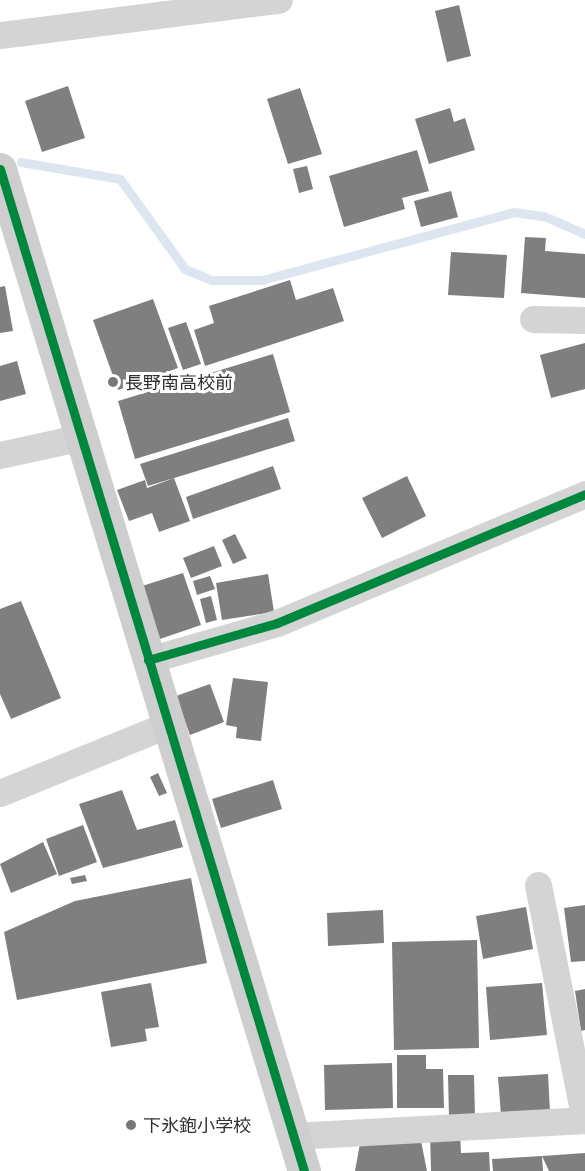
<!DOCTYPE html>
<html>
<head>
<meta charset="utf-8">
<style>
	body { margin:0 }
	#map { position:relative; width:585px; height:1171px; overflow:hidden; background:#fff; font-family:Barlow,"Noto Sans JP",sans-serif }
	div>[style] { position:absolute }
	.stream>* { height:9px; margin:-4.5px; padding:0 4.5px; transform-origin:4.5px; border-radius:4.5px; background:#dde6f0 }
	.building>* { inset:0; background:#7f7f7f }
	.street>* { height:27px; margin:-13.5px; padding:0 13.5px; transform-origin:13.5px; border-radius:13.5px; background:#d4d4d4 }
	.secondary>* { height:33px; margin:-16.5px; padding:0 16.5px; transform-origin:16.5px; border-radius:16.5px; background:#cecece }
	.cycleway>* { height:9px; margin:-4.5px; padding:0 4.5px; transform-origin:4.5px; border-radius:4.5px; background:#00873e }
	.dots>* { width:16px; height:16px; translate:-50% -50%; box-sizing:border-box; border:3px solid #fff; border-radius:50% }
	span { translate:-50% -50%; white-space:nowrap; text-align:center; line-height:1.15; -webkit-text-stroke:6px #fff; paint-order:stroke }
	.poi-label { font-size:18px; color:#303030 }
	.left { translate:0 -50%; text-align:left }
</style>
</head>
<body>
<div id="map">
	<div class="stream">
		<i style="left:21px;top:162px;width:100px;rotate:9.7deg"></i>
		<i style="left:120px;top:179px;width:111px;rotate:54.2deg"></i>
		<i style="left:185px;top:269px;width:28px;rotate:23deg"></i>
		<i style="left:211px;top:280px;width:51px"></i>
		<i style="left:262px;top:280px;width:261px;rotate:-15.1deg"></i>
		<i style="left:514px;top:212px;width:30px;rotate:8deg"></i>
		<i style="left:544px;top:216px;width:45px;rotate:23.7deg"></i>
	</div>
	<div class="building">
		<i style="clip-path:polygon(459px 5px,471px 56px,447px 62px,435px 11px)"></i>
		<i style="clip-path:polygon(68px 86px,85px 138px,42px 152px,25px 101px)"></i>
		<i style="clip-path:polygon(300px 88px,322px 154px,288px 164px,267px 99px)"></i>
		<i style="clip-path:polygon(450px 108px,454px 122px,465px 118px,475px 150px,429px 164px,415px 119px)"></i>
		<i style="clip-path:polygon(417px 150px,429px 191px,402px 198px,405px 209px,344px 227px,329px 176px)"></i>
		<i style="clip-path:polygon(307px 166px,313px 189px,299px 193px,293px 169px)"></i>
		<i style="clip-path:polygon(451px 191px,458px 217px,421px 227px,414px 201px)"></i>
		<i style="clip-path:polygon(525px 237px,546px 238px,545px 251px,585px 254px,585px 298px,521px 293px)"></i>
		<i style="clip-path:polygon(451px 252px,507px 255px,504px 298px,448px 295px)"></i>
		<i style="clip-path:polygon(290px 280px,296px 300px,333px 288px,344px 321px,205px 366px,194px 330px,214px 323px,209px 306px)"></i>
		<i style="clip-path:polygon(5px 286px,13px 331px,0 333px,0 287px)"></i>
		<i style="clip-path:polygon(153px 299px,178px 368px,118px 390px,93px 320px)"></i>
		<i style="clip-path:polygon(186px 322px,201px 364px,183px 370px,168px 328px)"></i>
		<i style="clip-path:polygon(585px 343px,585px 389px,551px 398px,540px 355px)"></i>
		<i style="clip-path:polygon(273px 354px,290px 412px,135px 459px,118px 401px)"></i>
		<i style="clip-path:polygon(17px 361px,26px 394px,0 401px,0 366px)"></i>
		<i style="clip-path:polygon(288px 418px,295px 441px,148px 486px,140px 464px)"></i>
		<i style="clip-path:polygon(273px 466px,281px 489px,193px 519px,186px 497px)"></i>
		<i style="clip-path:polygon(407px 476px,426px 516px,382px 538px,362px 498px)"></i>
		<i style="clip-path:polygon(174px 478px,190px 521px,159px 532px,152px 513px,129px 521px,117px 490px,145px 480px,147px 488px)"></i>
		<i style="clip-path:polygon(235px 534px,247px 558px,233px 564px,222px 540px)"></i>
		<i style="clip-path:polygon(214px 546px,222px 566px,191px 578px,183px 558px)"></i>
		<i style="clip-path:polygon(183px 573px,201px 625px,160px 639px,142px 586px)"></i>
		<i style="clip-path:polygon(268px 574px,274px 612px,222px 620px,216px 583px)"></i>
		<i style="clip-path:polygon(210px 576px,215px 589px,197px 595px,193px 581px)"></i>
		<i style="clip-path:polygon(211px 596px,217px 620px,206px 623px,200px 599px)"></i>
		<i style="clip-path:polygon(21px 601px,61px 698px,11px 719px,0 694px,0 609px)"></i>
		<i style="clip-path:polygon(233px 678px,268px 682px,261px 741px,236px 738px,237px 727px,226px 725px)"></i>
		<i style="clip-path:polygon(210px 684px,224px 722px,190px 735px,176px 696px)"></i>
		<i style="clip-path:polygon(158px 773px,167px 793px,159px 796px,150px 777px)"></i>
		<i style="clip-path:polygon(273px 780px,282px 809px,221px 828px,212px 799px)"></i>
		<i style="clip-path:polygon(122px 790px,137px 830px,175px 820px,183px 847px,103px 868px,79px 804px)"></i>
		<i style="clip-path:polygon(83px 825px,97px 862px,59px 876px,46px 839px)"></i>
		<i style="clip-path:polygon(43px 842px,57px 874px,11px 893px,0 864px)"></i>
		<i style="clip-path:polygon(85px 875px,87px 881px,72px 884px,70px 878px)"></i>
		<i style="clip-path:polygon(191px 878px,207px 963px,17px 1000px,4px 932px,75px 901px)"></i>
		<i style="clip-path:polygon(585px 905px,585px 961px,571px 962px,564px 908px)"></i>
		<i style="clip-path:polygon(526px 907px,533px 949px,483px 959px,476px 916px)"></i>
		<i style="clip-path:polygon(383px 910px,384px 943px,328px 946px,327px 913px)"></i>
		<i style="clip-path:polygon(477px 940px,479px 1048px,394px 1050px,392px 942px)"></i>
		<i style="clip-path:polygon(151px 983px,159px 1027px,145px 1029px,147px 1041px,111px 1047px,101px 992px)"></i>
		<i style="clip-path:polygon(542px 983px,547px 1035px,490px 1040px,486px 987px)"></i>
		<i style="clip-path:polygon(585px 989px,585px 1030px,581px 1031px,575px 991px)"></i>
		<i style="clip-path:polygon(397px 1055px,426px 1055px,426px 1069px,443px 1069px,444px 1108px,397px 1108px)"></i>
		<i style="clip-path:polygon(392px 1063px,393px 1108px,325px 1110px,324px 1065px)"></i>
		<i style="clip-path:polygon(548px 1074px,550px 1112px,501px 1115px,498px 1077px)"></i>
		<i style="clip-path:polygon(448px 1075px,474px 1075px,475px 1117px,449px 1118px)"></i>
		<i style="clip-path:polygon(460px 1131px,461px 1153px,489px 1152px,490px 1171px,431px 1171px,430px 1132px)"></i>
		<i style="clip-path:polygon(420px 1136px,427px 1171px,355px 1171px,361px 1138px)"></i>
		<i style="clip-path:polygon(585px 1153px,585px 1171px,549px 1171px,542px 1156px)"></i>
		<i style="clip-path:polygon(542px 1156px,543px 1171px,493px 1171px,492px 1159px)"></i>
	</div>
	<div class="street">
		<i style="left:0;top:35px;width:281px;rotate:-7.2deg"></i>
		<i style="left:533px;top:319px;width:52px;rotate:1.1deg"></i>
		<i style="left:0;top:455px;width:84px;rotate:-12.4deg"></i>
		<i style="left:148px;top:660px;width:134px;rotate:-16deg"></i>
		<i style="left:277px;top:623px;width:334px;rotate:-22.7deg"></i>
		<i style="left:0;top:793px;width:180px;rotate:-22.2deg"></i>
		<i style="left:538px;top:885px;width:240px;rotate:78.7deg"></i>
		<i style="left:292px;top:1136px;width:291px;rotate:-3.1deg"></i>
	</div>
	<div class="secondary">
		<i style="left:0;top:169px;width:1047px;rotate:73.12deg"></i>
	</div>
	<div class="cycleway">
		<i style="left:0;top:169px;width:1047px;rotate:73.12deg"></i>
		<i style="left:148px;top:660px;width:134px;rotate:-16deg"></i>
		<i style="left:277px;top:623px;width:334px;rotate:-22.7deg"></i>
	</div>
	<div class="dots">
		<i style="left:113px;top:382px;background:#787878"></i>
		<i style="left:131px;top:1125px;background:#787878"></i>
	</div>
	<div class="poi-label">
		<span class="left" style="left:125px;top:382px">長野南高校前</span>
		<span class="left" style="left:143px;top:1125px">下氷鉋小学校</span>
	</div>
</div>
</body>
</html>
